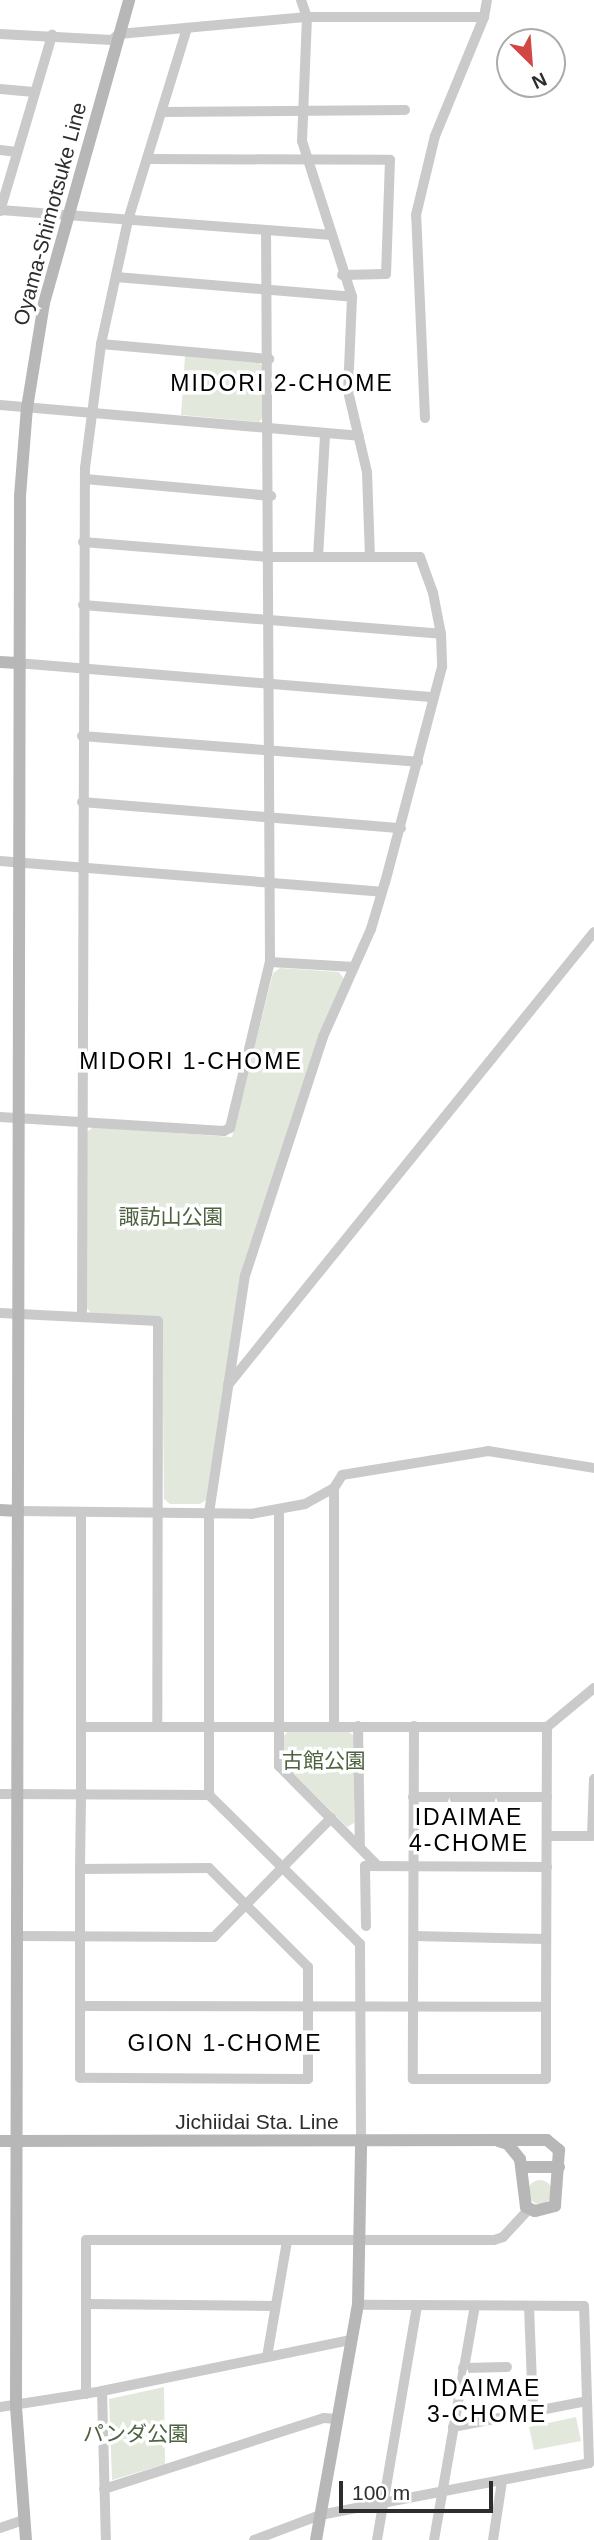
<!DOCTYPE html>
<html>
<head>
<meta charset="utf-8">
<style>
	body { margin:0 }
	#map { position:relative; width:594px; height:2540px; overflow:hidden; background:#fff; font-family:Helvetica,"Noto Sans JP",sans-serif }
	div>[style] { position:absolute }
	.green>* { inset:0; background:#e2e9dc }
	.round { border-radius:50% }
	.street>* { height:10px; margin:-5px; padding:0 5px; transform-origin:5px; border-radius:5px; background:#cacaca }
	.secondary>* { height:12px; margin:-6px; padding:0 6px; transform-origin:6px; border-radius:6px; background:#b7b7b7 }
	span { translate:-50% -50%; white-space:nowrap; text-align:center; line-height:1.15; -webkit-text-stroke:7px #fff; paint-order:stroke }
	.street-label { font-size:21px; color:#2d2d2d }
	.park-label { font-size:21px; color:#4d6340 }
	.neighbourhood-label { font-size:23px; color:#000; letter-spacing:2px }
	.north { position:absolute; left:496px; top:28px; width:70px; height:70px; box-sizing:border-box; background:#fff; border:2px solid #ababab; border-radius:50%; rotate:155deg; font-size:19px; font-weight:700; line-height:28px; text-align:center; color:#2d2d2d }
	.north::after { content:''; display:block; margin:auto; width:24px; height:32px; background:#d04744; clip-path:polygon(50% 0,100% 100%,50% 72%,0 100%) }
	.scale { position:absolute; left:339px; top:2481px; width:154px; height:32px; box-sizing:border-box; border:4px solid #2d2d2d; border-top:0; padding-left:9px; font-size:21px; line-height:24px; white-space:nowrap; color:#2d2d2d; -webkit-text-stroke:5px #fff; paint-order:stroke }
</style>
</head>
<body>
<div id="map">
	<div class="green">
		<i style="clip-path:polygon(185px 356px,259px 363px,264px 367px,264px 416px,259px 422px,181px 415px)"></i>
		<i style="clip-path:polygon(280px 968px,339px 972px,344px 979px,319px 1036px,241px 1274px,206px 1500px,200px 1504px,170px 1504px,164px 1499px,162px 1317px,91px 1313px,86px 1307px,87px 1132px,93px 1127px,232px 1137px,273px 973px)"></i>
		<i style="clip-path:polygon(289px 1730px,348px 1731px,354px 1736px,354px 1823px,347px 1827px,284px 1764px,284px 1736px)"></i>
		<i class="round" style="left:528px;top:2180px;width:24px;height:24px"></i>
		<i style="clip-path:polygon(164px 2387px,165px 2464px,112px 2480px,109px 2399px)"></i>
		<i style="clip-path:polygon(576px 2417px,581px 2441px,534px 2450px,529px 2427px)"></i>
	</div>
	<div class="street">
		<i style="left:301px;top:0;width:18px;rotate:71deg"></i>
		<i style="left:307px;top:17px;width:124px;rotate:92.3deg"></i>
		<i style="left:302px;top:141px;width:164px;rotate:72.2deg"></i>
		<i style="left:352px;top:297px;width:94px;rotate:92.4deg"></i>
		<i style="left:348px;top:391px;width:83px;rotate:76.8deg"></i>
		<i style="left:367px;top:472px;width:85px;rotate:88deg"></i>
		<i style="left:0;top:34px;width:112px;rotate:3.1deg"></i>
		<i style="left:112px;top:40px;width:9px;rotate:-41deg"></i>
		<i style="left:119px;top:34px;width:189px;rotate:-5.2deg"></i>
		<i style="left:307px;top:17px;width:177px"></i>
		<i style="left:0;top:89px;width:34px;rotate:5deg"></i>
		<i style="left:162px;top:112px;width:243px;rotate:-0.5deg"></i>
		<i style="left:0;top:150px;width:17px;rotate:7deg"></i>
		<i style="left:147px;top:159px;width:243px;rotate:0.2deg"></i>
		<i style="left:390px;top:160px;width:114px;rotate:92deg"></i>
		<i style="left:386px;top:274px;width:44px;rotate:178.7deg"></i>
		<i style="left:0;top:210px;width:330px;rotate:4.3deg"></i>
		<i style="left:0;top:211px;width:184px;rotate:-73.5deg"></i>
		<i style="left:116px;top:277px;width:237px;rotate:4.8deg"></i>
		<i style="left:101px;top:344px;width:169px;rotate:5.1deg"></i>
		<i style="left:0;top:405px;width:360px;rotate:4.9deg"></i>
		<i style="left:425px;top:418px;width:203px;rotate:-92.5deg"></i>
		<i style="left:416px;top:215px;width:81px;rotate:-76.5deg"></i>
		<i style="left:435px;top:136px;width:129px;rotate:-67.6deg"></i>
		<i style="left:484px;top:17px;width:17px;rotate:-80deg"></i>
		<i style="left:85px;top:479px;width:187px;rotate:5.2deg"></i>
		<i style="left:83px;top:542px;width:189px;rotate:4.6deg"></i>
		<i style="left:271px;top:557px;width:149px"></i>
		<i style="left:420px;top:557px;width:38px;rotate:70deg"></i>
		<i style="left:433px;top:593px;width:42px;rotate:79deg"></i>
		<i style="left:441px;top:634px;width:33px;rotate:88deg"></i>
		<i style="left:442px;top:667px;width:222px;rotate:104.8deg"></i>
		<i style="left:385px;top:882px;width:49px;rotate:106.6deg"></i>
		<i style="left:371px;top:929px;width:118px;rotate:114deg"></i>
		<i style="left:323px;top:1037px;width:250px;rotate:108.1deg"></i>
		<i style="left:245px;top:1275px;width:242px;rotate:98.6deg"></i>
		<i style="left:209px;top:1514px;width:281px;rotate:90deg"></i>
		<i style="left:318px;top:557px;width:123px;rotate:-86.7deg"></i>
		<i style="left:83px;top:605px;width:359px;rotate:4.6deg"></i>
		<i style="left:17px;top:663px;width:418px;rotate:4.7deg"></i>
		<i style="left:82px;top:736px;width:337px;rotate:4.4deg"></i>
		<i style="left:82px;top:802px;width:320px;rotate:4.7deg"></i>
		<i style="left:0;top:861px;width:383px;rotate:4.6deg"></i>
		<i style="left:270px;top:962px;width:84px;rotate:3.4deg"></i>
		<i style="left:0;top:1117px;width:224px;rotate:3.6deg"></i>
		<i style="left:224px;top:1131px;width:7px;rotate:-27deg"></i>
		<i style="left:230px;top:1128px;width:171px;rotate:-76.5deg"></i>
		<i style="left:270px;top:962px;width:730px;rotate:-90.31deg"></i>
		<i style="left:0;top:1313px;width:158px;rotate:2.9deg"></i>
		<i style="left:158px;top:1321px;width:405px;rotate:90.1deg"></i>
		<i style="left:82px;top:1317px;width:849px;rotate:-89.8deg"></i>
		<i style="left:85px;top:468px;width:125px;rotate:-82.6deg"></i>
		<i style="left:101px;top:344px;width:127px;rotate:-77.7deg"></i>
		<i style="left:128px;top:220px;width:201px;rotate:-72.9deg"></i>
		<i style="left:228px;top:1385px;width:582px;rotate:-51.06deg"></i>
		<i style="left:334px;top:1488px;width:238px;rotate:90deg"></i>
		<i style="left:279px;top:1510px;width:256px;rotate:90deg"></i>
		<i style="left:279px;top:1766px;width:141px;rotate:45.3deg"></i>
		<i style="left:18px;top:1511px;width:233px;rotate:0.7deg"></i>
		<i style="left:251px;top:1514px;width:55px;rotate:-10.5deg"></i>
		<i style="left:305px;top:1504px;width:33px;rotate:-29deg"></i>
		<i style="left:334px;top:1488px;width:15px;rotate:-58deg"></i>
		<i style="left:342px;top:1475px;width:148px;rotate:-9.3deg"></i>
		<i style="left:488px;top:1451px;width:107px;rotate:9.1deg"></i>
		<i style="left:358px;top:1726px;width:121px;rotate:89.1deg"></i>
		<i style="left:414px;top:1726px;width:353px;rotate:90.2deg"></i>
		<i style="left:413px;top:2079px;width:133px"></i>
		<i style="left:546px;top:2079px;width:72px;rotate:-90deg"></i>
		<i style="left:81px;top:1727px;width:466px"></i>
		<i style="left:547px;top:1727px;width:61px;rotate:-39.7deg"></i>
		<i style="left:0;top:1794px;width:209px;rotate:0.3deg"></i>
		<i style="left:209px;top:1795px;width:212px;rotate:44.6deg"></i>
		<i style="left:360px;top:1944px;width:198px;rotate:89.7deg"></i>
		<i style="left:413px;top:1797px;width:134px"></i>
		<i style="left:547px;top:1836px;width:45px"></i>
		<i style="left:592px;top:1836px;width:57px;rotate:-88deg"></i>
		<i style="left:80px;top:1869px;width:129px;rotate:-0.4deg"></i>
		<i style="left:209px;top:1868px;width:140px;rotate:45deg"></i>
		<i style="left:308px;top:1967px;width:112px;rotate:90deg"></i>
		<i style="left:308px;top:2079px;width:228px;rotate:-179.7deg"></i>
		<i style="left:80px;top:2078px;width:209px;rotate:-90deg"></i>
		<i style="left:80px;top:1869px;width:73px;rotate:-89.2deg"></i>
		<i style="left:81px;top:1796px;width:282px;rotate:-90deg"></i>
		<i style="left:366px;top:1926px;width:60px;rotate:-91deg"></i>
		<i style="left:365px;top:1866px;width:182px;rotate:0.3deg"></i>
		<i style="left:18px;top:1936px;width:196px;rotate:0.3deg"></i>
		<i style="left:214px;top:1937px;width:167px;rotate:-45.5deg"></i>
		<i style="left:414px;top:1936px;width:132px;rotate:1.3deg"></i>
		<i style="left:80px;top:2006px;width:466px;rotate:0.1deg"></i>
		<i style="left:546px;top:2007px;width:280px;rotate:-89.8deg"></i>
		<i style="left:86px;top:2304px;width:189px;rotate:0.6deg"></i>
		<i style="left:529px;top:2306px;width:106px;rotate:87.8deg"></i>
		<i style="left:267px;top:2357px;width:118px;rotate:-80.2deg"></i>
		<i style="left:463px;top:2368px;width:44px;rotate:-1.3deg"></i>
		<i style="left:102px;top:2391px;width:149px;rotate:88.5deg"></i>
		<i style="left:86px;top:2394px;width:154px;rotate:-90deg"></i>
		<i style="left:86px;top:2240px;width:408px"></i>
		<i style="left:494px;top:2240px;width:9px;rotate:-18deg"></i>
		<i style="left:503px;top:2237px;width:38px;rotate:-47deg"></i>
		<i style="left:0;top:2407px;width:103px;rotate:-8.9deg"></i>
		<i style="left:102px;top:2391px;width:254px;rotate:-11.6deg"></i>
		<i style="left:453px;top:2427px;width:136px;rotate:-11deg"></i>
		<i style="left:104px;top:2489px;width:231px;rotate:-17.9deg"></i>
		<i style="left:324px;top:2418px;width:13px;rotate:4deg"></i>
		<i style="left:0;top:2528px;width:24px;rotate:-19deg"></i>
		<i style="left:254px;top:2540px;width:71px;rotate:-20.7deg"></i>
		<i style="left:320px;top:2515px;width:274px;rotate:-10.9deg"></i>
		<i style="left:589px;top:2463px;width:157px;rotate:-91.8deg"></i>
		<i style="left:584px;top:2306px;width:226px;rotate:-179.7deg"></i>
		<i style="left:377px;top:2540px;width:237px;rotate:-80.3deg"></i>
		<i style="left:434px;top:2540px;width:238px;rotate:-80.1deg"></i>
		<i style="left:493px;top:2540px;width:60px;rotate:-81.3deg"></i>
	</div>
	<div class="secondary">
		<i style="left:0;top:662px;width:17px;rotate:3deg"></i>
		<i style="left:0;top:1510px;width:18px;rotate:3deg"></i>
		<i style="left:0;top:2141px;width:547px;rotate:-0.1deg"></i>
		<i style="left:547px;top:2140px;width:16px;rotate:40deg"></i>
		<i style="left:559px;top:2150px;width:56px;rotate:94.1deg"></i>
		<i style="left:555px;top:2206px;width:21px;rotate:166deg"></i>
		<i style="left:535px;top:2211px;width:10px;rotate:-156deg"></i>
		<i style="left:526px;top:2207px;width:48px;rotate:-97.1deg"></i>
		<i style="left:520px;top:2159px;width:19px;rotate:-129deg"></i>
		<i style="left:508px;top:2144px;width:10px;rotate:-163deg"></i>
		<i style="left:523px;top:2167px;width:36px"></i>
		<i style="left:26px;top:2540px;width:133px;rotate:-94.3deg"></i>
		<i style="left:16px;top:2407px;width:1911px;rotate:-89.88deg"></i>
		<i style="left:20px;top:496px;width:88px;rotate:-85.5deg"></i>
		<i style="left:27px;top:408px;width:106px;rotate:-80.8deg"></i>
		<i style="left:44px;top:303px;width:315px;rotate:-74.3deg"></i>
		<i style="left:316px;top:2540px;width:239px;rotate:-79.9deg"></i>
		<i style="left:358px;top:2305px;width:163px;rotate:-88.9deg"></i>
	</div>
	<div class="street-label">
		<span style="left:50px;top:214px;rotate:-75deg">Oyama-Shimotsuke Line</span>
		<span style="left:257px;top:2122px">Jichiidai Sta. Line</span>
	</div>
	<div class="park-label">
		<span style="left:171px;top:1217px">諏訪山公園</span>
		<span style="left:324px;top:1761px">古館公園</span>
		<span style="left:136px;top:2434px">パンダ公園</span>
	</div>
	<div class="neighbourhood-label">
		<span style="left:282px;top:383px">MIDORI 2-CHOME</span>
		<span style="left:191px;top:1061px">MIDORI 1-CHOME</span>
		<span style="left:469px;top:1830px">IDAIMAE<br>4-CHOME</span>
		<span style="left:225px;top:2043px">GION 1-CHOME</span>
		<span style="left:487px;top:2401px">IDAIMAE<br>3-CHOME</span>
	</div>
	<div class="north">N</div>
	<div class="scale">100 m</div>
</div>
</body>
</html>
